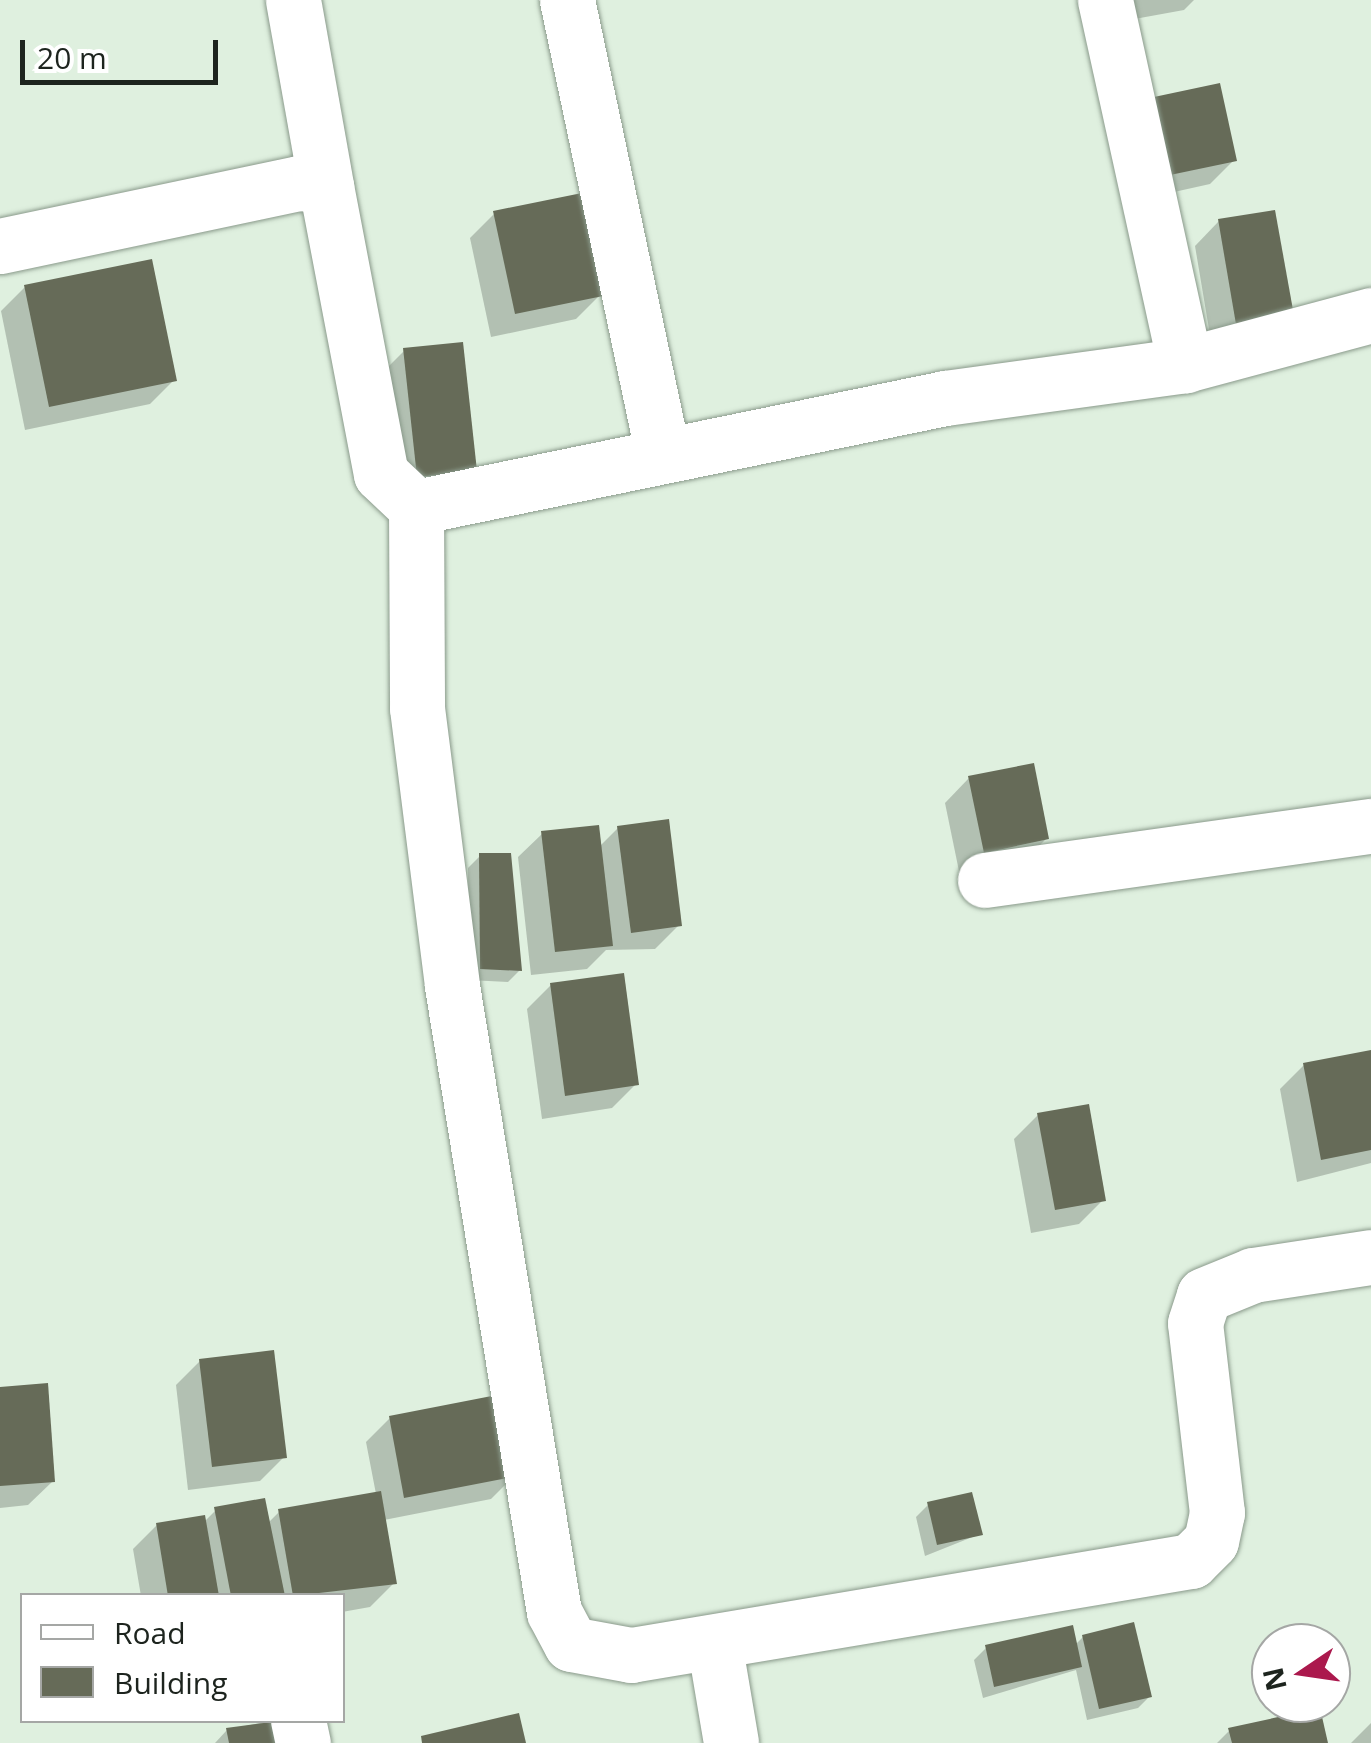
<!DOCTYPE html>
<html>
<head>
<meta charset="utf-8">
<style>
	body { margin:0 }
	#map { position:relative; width:1371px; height:1743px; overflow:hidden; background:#dff0df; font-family:"Open Sans",sans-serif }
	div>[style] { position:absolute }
	.shadow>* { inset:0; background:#0003 }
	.building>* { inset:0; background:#666b58 }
	.roads { filter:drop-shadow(0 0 2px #8a9a8b) drop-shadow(0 0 2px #8a9a8b) }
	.street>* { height:55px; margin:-27.5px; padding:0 27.5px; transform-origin:27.5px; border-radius:27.5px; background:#fff }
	span { translate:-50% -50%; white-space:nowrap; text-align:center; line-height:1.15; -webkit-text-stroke:10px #fff; paint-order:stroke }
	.legend { position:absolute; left:20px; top:1593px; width:325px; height:130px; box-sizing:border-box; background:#fff; border:2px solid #a5a7a5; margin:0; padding:12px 18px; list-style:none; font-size:30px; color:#1d241e }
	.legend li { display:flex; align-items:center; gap:20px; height:50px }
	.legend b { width:50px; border:2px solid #a5a7a5 }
	.north { position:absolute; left:1251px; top:1623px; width:100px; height:100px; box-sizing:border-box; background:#fff; border:2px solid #a5a7a5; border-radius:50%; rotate:257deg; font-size:28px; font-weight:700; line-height:40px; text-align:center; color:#1d241e }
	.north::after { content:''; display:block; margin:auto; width:35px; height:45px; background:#ab194d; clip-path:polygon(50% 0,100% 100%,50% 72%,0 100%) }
	.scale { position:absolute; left:20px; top:40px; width:198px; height:45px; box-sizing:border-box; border:5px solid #1d241e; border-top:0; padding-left:12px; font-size:30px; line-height:35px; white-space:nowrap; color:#1d241e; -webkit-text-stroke:8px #fff; paint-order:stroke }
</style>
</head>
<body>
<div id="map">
	<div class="shadow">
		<i style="clip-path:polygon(1091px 0,1194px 0,1184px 10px,1096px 26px)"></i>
		<i style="clip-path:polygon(1155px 100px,1234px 160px,1210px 184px,1147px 198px)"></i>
		<i style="clip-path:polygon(495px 213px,600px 295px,576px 319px,491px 337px,470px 238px)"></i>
		<i style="clip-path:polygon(1219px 221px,1293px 320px,1213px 353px,1195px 246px)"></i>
		<i style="clip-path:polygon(25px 287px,174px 380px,150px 404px,25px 430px,1px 311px)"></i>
		<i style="clip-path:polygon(404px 351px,474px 470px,394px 500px,380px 375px)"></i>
		<i style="clip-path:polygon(969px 778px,1047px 838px,1022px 863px,960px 876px,945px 803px)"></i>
		<i style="clip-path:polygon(618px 828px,679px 925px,655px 949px,606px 950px,587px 969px,531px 975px,518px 857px,543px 833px,599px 847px)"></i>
		<i style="clip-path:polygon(480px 856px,519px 971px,508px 982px,469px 980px,468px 868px)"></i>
		<i style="clip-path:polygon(551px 985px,636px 1084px,612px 1108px,542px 1119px,527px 1009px)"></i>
		<i style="clip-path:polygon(1371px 1053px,1371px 1163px,1297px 1182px,1280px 1089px,1304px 1065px)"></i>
		<i style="clip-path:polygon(1038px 1115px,1103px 1200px,1079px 1224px,1031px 1233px,1014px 1139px)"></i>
		<i style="clip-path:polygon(200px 1361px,284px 1457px,260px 1481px,188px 1490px,176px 1385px)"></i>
		<i style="clip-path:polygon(0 1389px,53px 1481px,28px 1505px,0 1508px)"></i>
		<i style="clip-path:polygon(390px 1418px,515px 1475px,491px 1499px,384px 1520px,394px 1583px,370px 1607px,342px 1612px,342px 1596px,141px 1596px,133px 1549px,157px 1525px,204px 1522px,216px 1510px,268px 1523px,279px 1512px,376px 1494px,366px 1442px)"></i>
		<i style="clip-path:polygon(928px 1505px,980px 1534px,925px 1556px,916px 1517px)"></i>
		<i style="clip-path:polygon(1083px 1637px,1150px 1696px,1138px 1708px,1087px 1720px,1076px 1670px,983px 1698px,974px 1660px,986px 1648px,1075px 1645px)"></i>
		<i style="clip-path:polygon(274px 1720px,290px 1743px,215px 1743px,227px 1730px)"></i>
		<i style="clip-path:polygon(1371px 1723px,1371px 1743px,1351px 1743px)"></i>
		<i style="clip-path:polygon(1230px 1730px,1325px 1743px,1217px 1743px)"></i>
	</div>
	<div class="building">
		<i style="clip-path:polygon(1220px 83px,1237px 161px,1170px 175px,1154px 97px)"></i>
		<i style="clip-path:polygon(582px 193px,603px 296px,515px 314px,493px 211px)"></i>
		<i style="clip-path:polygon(1275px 210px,1295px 321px,1237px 330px,1218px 219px)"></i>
		<i style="clip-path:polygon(152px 259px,177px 381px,49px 407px,24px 285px)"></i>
		<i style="clip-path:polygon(463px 342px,477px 471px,417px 477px,403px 348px)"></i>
		<i style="clip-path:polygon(1034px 763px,1049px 839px,984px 853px,968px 776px)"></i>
		<i style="clip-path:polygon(669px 819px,682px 926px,631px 933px,617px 826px)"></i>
		<i style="clip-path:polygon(599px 825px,613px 946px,555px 952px,541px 831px)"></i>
		<i style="clip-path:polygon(479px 853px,511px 853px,522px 971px,480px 969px)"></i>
		<i style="clip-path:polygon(624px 973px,639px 1085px,565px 1096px,550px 983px)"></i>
		<i style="clip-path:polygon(1371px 1050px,1371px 1150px,1321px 1160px,1303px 1063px)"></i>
		<i style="clip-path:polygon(1089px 1104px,1106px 1201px,1055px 1210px,1037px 1113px)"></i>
		<i style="clip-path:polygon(274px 1350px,287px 1458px,212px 1467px,199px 1359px)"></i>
		<i style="clip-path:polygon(48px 1383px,55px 1482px,0 1486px,0 1387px)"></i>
		<i style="clip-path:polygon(502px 1394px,518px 1476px,404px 1498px,389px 1416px)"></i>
		<i style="clip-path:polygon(381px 1491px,397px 1584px,293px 1596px,278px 1509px)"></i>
		<i style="clip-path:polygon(972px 1492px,983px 1535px,937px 1545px,927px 1502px)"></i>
		<i style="clip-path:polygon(265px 1498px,285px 1596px,231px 1596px,214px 1507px)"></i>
		<i style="clip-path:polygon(205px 1515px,219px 1596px,168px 1596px,156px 1523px)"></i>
		<i style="clip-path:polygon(1134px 1622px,1152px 1697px,1099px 1709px,1082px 1635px)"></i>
		<i style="clip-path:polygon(1073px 1625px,1082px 1667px,994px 1687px,985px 1645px)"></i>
		<i style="clip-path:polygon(1320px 1708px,1328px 1743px,1232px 1743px,1228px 1728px)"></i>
		<i style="clip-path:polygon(519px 1713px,526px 1743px,422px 1743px,421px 1736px)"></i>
		<i style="clip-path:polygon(287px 1720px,292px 1743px,229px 1743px,226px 1728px)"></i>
	</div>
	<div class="roads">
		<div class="street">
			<i style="left:293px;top:0;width:189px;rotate:79.9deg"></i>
			<i style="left:567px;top:0;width:466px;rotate:78.1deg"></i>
			<i style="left:1105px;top:0;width:374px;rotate:77.6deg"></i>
			<i style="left:0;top:246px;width:306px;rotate:-11.9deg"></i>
			<i style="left:299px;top:183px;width:27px;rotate:6deg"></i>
			<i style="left:326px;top:186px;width:293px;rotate:79.2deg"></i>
			<i style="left:381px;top:474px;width:48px;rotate:43.3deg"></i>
			<i style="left:416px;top:507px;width:540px;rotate:-11.64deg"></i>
			<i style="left:945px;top:398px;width:242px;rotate:-7.8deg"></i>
			<i style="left:1185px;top:365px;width:193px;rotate:-15deg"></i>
			<i style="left:416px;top:507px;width:201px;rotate:89.7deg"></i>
			<i style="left:417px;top:708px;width:280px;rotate:82.8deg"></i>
			<i style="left:452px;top:986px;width:634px;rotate:80.75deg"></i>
			<i style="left:554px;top:1612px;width:36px;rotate:62deg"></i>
			<i style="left:571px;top:1644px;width:61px;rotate:10.4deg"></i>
			<i style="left:631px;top:1655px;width:568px;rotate:-9.53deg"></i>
			<i style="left:1191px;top:1561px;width:28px;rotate:-45deg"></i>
			<i style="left:1211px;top:1541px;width:29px;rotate:-78deg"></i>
			<i style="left:1217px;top:1513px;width:191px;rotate:-96.6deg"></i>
			<i style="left:1195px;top:1323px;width:29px;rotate:-72deg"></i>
			<i style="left:1204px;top:1295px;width:53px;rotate:-22.2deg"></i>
			<i style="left:1253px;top:1275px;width:119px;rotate:-8.7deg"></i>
			<i style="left:985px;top:880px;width:390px;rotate:-8deg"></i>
			<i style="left:714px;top:1642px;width:102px;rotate:80.4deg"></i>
			<i style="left:298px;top:1720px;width:24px;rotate:78deg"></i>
		</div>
	</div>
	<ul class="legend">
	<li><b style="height:12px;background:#fff"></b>Road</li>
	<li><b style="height:28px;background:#666b58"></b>Building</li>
	</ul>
	<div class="north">N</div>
	<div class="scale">20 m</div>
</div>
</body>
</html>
